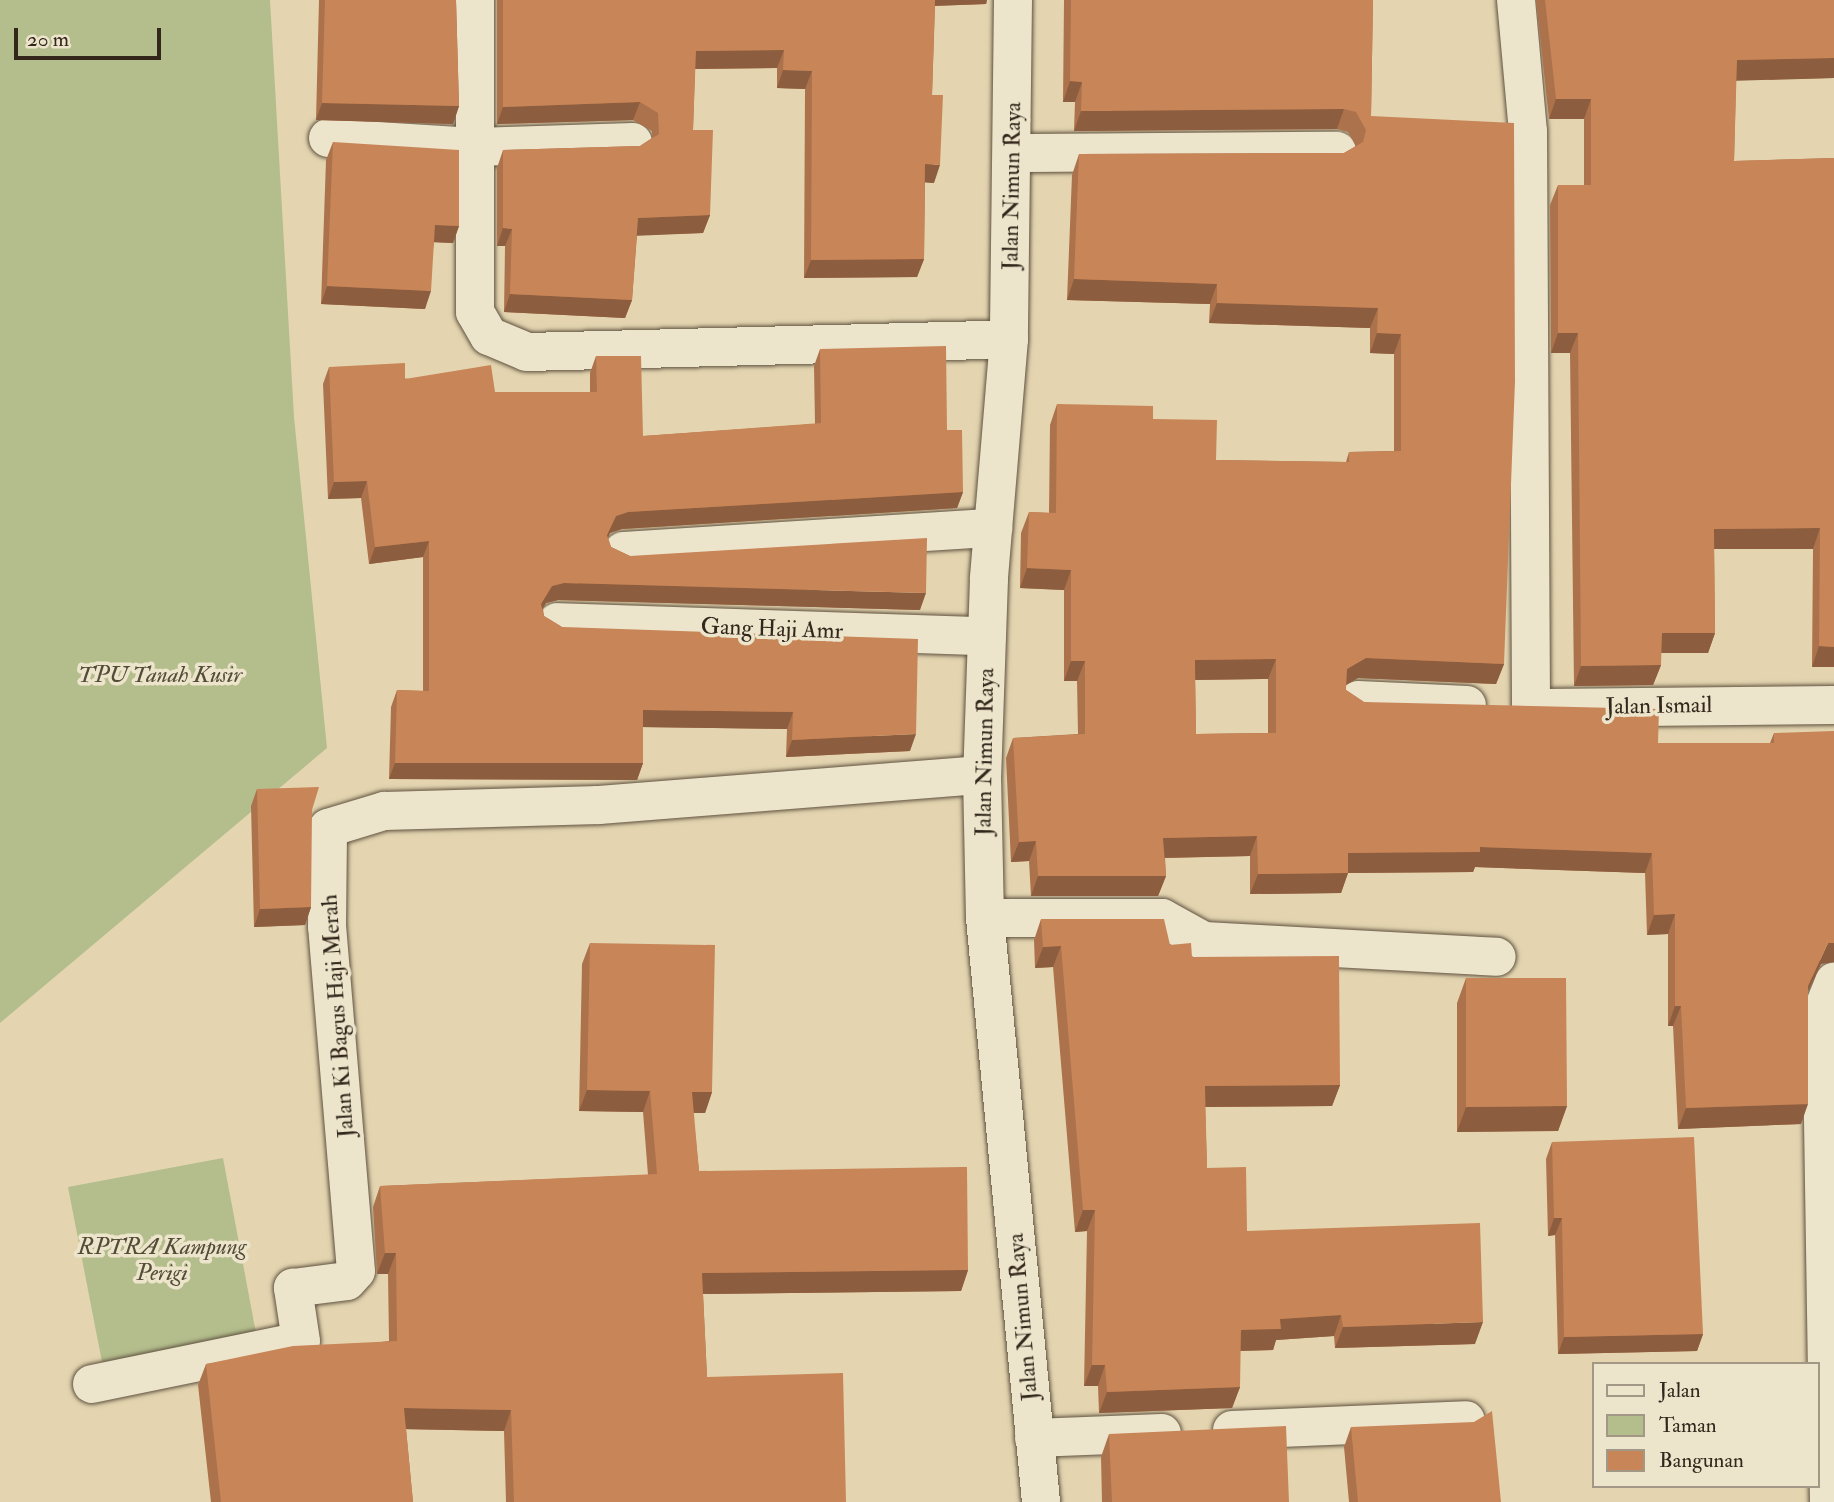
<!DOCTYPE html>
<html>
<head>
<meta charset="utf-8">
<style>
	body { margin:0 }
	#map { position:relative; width:1834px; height:1502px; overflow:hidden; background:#e4d5b0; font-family:"IM FELL Double Pica",serif }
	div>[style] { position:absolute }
	.green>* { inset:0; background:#b4bd8c }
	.roads { filter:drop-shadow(0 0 2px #5f5240) drop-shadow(0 0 2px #5f5240) }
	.minor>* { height:38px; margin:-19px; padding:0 19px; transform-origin:19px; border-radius:19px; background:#ede4cc }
	.wall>* { inset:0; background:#ac724c }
	.shaded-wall>* { inset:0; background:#8c5d3e }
	.building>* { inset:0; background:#c88558 }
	span { translate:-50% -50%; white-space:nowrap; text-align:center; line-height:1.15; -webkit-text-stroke:7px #ede4cc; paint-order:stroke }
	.street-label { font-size:23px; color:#33271b }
	.park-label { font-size:23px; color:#534c37; font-style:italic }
	.legend { position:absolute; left:1592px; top:1362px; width:228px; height:126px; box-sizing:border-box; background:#ede4cc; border:2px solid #a39885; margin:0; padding:9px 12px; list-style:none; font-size:21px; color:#33271b }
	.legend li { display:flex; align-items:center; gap:14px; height:35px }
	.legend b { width:35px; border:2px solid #a39885 }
	.scale { position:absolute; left:14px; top:28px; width:147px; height:32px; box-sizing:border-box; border:4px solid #33271b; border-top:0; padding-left:9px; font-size:21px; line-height:24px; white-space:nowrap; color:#33271b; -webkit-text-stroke:5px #ede4cc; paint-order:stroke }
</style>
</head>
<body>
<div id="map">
	<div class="green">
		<i style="clip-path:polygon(0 0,270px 0,294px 417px,327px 748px,0 1023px)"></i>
		<i style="clip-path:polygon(223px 1158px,256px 1333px,102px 1362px,68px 1187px)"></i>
	</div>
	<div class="roads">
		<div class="minor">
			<i style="left:475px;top:0;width:312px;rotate:90deg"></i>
			<i style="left:475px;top:312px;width:28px;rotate:60deg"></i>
			<i style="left:489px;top:336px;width:41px;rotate:22.8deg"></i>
			<i style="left:527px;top:352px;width:482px;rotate:-1.5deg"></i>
			<i style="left:1013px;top:0;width:339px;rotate:90.7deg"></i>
			<i style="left:1009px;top:339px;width:241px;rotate:94.8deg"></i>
			<i style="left:989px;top:579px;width:196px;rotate:92deg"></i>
			<i style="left:982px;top:775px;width:143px;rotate:88.8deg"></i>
			<i style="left:985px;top:918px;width:587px;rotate:84.52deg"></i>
			<i style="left:1516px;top:0;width:132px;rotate:84.8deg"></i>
			<i style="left:1528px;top:131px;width:577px;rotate:89.7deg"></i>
			<i style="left:328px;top:138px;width:147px;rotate:3.5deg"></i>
			<i style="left:475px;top:147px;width:158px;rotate:-1.8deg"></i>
			<i style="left:1015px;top:153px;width:322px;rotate:-0.4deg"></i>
			<i style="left:623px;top:551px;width:371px;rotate:-3.6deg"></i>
			<i style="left:557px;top:622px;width:430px;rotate:1.9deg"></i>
			<i style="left:1358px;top:700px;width:109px;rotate:2.6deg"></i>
			<i style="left:1545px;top:708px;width:289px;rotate:-0.6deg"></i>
			<i style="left:985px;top:918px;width:177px"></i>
			<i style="left:1162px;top:918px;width:48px;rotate:28.7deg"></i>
			<i style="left:1204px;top:941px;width:293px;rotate:3.1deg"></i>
			<i style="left:92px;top:1384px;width:213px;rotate:-11.6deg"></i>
			<i style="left:301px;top:1341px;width:54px;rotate:-98.6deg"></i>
			<i style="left:293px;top:1288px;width:54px;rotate:-7.4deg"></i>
			<i style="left:347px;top:1281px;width:13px;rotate:-48deg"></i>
			<i style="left:356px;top:1271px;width:345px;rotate:-94.8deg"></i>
			<i style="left:327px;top:927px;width:99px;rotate:-89.4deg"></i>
			<i style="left:328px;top:828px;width:59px;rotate:-16.9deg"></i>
			<i style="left:384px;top:811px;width:215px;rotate:-1.6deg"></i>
			<i style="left:599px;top:805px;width:384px;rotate:-4.5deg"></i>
			<i style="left:1232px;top:1430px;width:234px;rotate:-2.4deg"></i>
			<i style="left:1034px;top:1438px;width:128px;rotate:-2.2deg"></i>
			<i style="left:1829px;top:1502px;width:488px;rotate:-90.9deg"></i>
			<i style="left:1821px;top:1014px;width:35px;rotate:-68deg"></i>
		</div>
	</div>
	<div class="wall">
		<i style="clip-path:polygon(319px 0,456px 0,459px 106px,453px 124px,316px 120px)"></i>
		<i style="clip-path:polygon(497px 0,987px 0,986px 4px,935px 6px,932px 95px,934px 183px,925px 182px,924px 259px,917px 277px,804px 278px,805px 89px,777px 88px,777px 68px,695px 69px,693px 130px,710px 215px,703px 233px,637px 235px,632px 300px,625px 318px,504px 312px,505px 246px,497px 246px,497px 168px,503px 150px,640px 146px,652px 138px,652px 131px,633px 120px,497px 124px)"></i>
		<i style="clip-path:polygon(evenodd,1064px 0,1373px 0,1371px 116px,1504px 664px,1496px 684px,1358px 678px,1346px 685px,1346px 690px,1364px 702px,1658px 743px,1770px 743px,1774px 733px,1821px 964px,1808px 991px,1801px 1124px,1678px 1129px,1673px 1026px,1668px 1026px,1668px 934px,1647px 935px,1645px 873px,1475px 867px,1473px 872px,1348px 873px,1341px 893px,1250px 894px,1250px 856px,1165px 858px,1166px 876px,1158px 896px,1031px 896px,1029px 861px,1011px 862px,1006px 758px,1013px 738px,1078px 734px,1077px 681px,1064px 681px,1064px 590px,1020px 588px,1021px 533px,1029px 512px,1049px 513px,1050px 425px,1057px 404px,1153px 419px,1216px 460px,1346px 462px,1349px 452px,1394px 451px,1394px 354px,1370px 353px,1370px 328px,1209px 323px,1210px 304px,1067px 300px,1072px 175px,1079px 154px,1344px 153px,1356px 146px,1348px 132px,1337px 129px,1074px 131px,1075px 102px,1063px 102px,1064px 0,1268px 679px,1268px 733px,1196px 734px,1195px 680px,1268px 679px)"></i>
		<i style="clip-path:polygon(1536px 0,1834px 0,1834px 78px,1736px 80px,1734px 161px,1834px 158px,1834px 667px,1812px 667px,1813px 549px,1714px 549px,1715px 633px,1708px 653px,1661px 653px,1661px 665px,1653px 685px,1574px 686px,1570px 353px,1551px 353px,1550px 205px,1558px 185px,1584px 185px,1584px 119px,1549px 119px)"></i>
		<i style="clip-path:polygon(333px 142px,459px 226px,453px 243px,434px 242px,425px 309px,321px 304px,326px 160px)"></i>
		<i style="clip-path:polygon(820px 349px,947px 430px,963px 492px,957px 508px,622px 529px,610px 533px,608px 538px,611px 547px,630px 556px,920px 610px,558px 600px,546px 603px,543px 609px,544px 616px,562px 627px,910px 751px,786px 757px,787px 729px,643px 727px,643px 763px,637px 780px,389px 779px,391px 707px,397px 690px,423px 691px,423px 557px,369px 564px,361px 498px,328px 499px,323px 384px,329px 367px,495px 392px,590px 392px,590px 373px,596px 356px,643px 436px,815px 424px,814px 366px)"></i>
		<i style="clip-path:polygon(257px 789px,311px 907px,305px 925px,254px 927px,251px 806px)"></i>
		<i style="clip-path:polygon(1041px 919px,1170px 945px,1192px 957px,1340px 1085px,1332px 1106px,1205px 1107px,1207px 1168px,1247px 1231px,1475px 1344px,1335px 1348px,1334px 1336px,1276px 1340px,1273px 1350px,1240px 1351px,1240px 1387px,1232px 1408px,1099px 1413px,1098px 1386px,1084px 1386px,1087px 1231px,1075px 1232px,1053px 967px,1035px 968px,1034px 940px)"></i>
		<i style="clip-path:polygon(590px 943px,712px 1092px,705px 1113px,693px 1113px,699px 1171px,968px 1270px,961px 1291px,703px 1294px,707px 1377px,846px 1502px,506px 1502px,504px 1431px,406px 1429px,413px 1502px,211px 1502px,198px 1385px,206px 1364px,389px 1341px,388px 1274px,377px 1274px,373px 1207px,380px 1186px,648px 1175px,643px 1112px,579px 1111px,582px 964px)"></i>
		<i style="clip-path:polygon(1466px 978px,1567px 1106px,1558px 1131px,1457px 1132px,1457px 1003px)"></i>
		<i style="clip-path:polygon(1552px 1142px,1703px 1334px,1697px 1351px,1558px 1354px,1555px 1235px,1548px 1236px,1546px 1159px)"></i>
		<i style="clip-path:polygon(1351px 1427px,1501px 1502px,1349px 1502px,1344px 1447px)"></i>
		<i style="clip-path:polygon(1109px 1434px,1289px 1502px,1102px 1502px,1101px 1457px)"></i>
	</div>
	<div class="shaded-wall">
		<i style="clip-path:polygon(932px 0,987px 0,986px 4px,929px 6px)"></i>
		<i style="clip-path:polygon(784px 50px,777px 68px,689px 69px,696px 51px)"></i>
		<i style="clip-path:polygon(1834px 58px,1834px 78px,1729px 81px,1737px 60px)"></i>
		<i style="clip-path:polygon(783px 70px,812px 71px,805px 89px,777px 88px)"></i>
		<i style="clip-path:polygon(1070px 81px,1082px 82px,1075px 102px,1063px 102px)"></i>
		<i style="clip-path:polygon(1556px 99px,1591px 99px,1584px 119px,1549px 119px)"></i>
		<i style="clip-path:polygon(640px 102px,633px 120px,497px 124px,503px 107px)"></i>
		<i style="clip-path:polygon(322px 103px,459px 106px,453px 124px,316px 120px)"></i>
		<i style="clip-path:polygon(1344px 109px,1337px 129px,1074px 131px,1081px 111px)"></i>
		<i style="clip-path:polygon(925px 164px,940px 165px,934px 183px,918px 182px)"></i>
		<i style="clip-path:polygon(710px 215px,703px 233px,632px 236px,638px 218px)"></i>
		<i style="clip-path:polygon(435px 225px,459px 226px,453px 243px,428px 242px)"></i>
		<i style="clip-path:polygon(503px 228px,512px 229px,505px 246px,497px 246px)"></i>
		<i style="clip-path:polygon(924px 259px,917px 277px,804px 278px,811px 260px)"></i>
		<i style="clip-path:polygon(1074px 279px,1217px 284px,1210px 304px,1067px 300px)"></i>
		<i style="clip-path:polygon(327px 286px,431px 291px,425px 309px,321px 304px)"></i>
		<i style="clip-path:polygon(510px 294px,632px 300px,625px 318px,504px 312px)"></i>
		<i style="clip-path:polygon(1217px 303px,1378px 308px,1370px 328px,1209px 323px)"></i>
		<i style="clip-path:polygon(1377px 333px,1401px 334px,1394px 354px,1370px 353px)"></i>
		<i style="clip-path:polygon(1558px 333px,1578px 333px,1570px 353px,1551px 353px)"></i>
		<i style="clip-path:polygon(367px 481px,361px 498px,328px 499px,334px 482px)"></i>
		<i style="clip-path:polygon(963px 492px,957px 508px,622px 529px,610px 533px,601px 552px,607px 535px,616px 516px,628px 512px)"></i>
		<i style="clip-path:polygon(1820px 528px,1813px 549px,1707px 549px,1714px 529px)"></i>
		<i style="clip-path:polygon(429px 541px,423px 557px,369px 564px,375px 547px)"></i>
		<i style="clip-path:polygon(1027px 568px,1071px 570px,1064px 590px,1020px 588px)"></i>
		<i style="clip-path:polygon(564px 583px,926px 593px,920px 610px,558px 600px,546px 603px,535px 621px,541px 604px,552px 586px)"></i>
		<i style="clip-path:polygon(1662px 633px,1715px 633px,1708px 653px,1654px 653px)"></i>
		<i style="clip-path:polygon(1819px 646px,1834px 647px,1834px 667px,1812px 667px)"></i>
		<i style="clip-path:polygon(1366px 658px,1504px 664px,1496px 684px,1358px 678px,1339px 689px,1347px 669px)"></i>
		<i style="clip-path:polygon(1276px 659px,1268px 679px,1188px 680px,1195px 660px)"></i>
		<i style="clip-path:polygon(1071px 661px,1085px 661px,1077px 681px,1064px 681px)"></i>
		<i style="clip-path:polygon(1661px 665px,1653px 685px,1574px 686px,1581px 666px)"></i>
		<i style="clip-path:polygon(643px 710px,793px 712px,787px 729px,637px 727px)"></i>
		<i style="clip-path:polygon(916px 734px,910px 751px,786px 757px,792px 740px)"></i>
		<i style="clip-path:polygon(395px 763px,643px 763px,637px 780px,389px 779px)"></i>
		<i style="clip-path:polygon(1257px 836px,1250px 856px,1156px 858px,1163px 838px)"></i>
		<i style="clip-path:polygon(1036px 841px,1029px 861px,1011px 862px,1019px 842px)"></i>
		<i style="clip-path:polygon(1480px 847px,1652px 853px,1645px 873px,1475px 867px,1473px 872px,1341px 873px,1348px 853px)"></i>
		<i style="clip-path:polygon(1348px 873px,1341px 893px,1250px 894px,1258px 874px)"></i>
		<i style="clip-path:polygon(1038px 876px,1166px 876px,1158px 896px,1031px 896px)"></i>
		<i style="clip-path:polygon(311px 907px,305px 925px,254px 927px,260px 909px)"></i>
		<i style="clip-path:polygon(1675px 914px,1668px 934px,1647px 935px,1654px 915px)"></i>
		<i style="clip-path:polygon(1828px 943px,1834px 943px,1834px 962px,1821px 964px,1801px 1006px,1808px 986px)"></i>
		<i style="clip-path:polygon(1061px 946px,1053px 967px,1035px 968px,1043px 947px)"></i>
		<i style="clip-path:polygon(1675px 1006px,1681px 1006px,1673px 1026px,1668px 1026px)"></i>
		<i style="clip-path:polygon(1340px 1085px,1332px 1106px,1197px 1107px,1205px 1086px)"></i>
		<i style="clip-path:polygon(587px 1090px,650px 1091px,643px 1112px,579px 1111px)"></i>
		<i style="clip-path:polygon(692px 1092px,712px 1092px,705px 1113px,684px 1113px)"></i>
		<i style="clip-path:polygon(1808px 1104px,1801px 1124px,1678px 1129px,1686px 1108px)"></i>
		<i style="clip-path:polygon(1567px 1106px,1558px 1131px,1457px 1132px,1466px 1107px)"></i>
		<i style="clip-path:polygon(1083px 1210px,1095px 1210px,1087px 1231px,1075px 1232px)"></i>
		<i style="clip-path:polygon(1554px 1218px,1562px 1218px,1555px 1235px,1548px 1236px)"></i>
		<i style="clip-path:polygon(385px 1253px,396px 1253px,388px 1274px,377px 1274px)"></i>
		<i style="clip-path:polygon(968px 1270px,961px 1291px,695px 1294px,702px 1273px)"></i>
		<i style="clip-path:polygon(1341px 1315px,1334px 1336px,1276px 1340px,1273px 1350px,1233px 1351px,1241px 1330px,1280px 1319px)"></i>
		<i style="clip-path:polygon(1483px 1322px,1475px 1344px,1335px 1348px,1343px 1327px)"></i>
		<i style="clip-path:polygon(1703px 1334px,1697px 1351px,1558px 1354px,1564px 1337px)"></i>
		<i style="clip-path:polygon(1092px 1365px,1105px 1365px,1098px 1386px,1084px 1386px)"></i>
		<i style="clip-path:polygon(1240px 1387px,1232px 1408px,1099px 1413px,1107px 1392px)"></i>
		<i style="clip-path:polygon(404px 1408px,511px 1410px,504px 1431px,396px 1429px)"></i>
	</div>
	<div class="building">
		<i style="clip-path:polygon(325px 0,456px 0,459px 106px,322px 103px)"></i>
		<i style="clip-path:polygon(503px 0,935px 0,932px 95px,943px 95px,940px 165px,925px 164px,924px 259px,811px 260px,812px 71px,783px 70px,784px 50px,696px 51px,693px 130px,713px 130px,710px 215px,638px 218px,632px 300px,510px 294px,512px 229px,503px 228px,503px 150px,640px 146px,659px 134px,658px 113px,640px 102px,503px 107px)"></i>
		<i style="clip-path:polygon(evenodd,1071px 0,1373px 0,1371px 116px,1514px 123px,1515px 381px,1504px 664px,1366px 658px,1347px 669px,1346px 690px,1364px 702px,1659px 709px,1658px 743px,1774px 743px,1774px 733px,1834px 731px,1834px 943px,1828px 943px,1808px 986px,1808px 1104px,1686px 1108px,1681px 1006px,1675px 1006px,1675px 914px,1654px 915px,1652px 853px,1480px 847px,1480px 852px,1348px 853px,1348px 873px,1258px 874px,1257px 836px,1163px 838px,1166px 876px,1038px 876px,1036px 841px,1019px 842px,1013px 738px,1085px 734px,1085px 661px,1071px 661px,1071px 570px,1027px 568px,1029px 512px,1056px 513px,1057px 404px,1153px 406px,1153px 419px,1217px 420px,1216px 460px,1349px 462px,1349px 452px,1401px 451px,1401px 334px,1377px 333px,1378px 308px,1217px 303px,1217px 284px,1074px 279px,1079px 154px,1344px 153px,1363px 142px,1366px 130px,1356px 112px,1344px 109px,1081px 111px,1082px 82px,1070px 81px,1071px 0,1276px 659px,1276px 733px,1196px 734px,1195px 660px,1276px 659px)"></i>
		<i style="clip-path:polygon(1545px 0,1834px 0,1834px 58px,1737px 60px,1734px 161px,1834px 158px,1834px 647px,1819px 646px,1820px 528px,1714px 529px,1715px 633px,1662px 633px,1661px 665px,1581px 666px,1578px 333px,1558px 333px,1558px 185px,1591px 185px,1591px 99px,1556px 99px)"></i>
		<i style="clip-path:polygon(333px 142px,459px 150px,459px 226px,435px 225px,431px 291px,327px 286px)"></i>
		<i style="clip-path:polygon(946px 346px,947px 430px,962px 430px,963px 492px,628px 512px,616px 516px,607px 535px,611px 547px,630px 556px,927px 538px,926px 593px,564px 583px,552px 586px,541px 604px,544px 616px,562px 627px,918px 639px,916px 734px,792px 740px,793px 712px,643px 710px,643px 763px,395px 763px,397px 690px,429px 691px,429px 541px,375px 547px,367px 481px,334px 482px,329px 367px,405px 363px,405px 379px,491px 365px,495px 392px,597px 392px,596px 356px,641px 356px,643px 436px,821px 423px,820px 349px)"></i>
		<i style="clip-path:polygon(319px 787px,312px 810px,311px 907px,260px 909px,257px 789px)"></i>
		<i style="clip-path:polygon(1041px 919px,1164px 919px,1170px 945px,1191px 943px,1192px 957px,1339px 956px,1340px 1085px,1205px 1086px,1207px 1168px,1246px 1167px,1247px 1231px,1480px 1223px,1483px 1322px,1343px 1327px,1341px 1315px,1280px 1319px,1281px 1329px,1241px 1330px,1240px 1387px,1107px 1392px,1105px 1365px,1092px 1365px,1095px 1210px,1083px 1210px,1061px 946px,1043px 947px)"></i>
		<i style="clip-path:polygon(590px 943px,715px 945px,712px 1092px,692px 1092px,699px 1171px,967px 1167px,968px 1270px,702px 1273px,707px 1377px,843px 1373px,846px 1502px,514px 1502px,511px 1410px,404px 1408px,413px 1502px,221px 1502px,206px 1364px,293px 1346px,397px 1341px,396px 1253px,385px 1253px,380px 1186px,657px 1174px,650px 1091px,587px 1090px)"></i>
		<i style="clip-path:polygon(1466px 978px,1566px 978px,1567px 1106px,1466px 1107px)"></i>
		<i style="clip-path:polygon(1694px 1137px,1703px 1334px,1564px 1337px,1562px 1218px,1554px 1218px,1552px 1142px)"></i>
		<i style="clip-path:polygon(1492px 1411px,1501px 1502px,1358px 1502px,1351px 1427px,1474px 1422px)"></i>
		<i style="clip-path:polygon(1286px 1426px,1289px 1502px,1112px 1502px,1109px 1434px)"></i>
	</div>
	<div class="street-label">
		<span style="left:1012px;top:186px;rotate:-89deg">Jalan Nimun Raya</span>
		<span style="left:772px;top:629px;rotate:2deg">Gang Haji Amr</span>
		<span style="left:1659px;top:706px;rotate:-1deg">Jalan Ismail</span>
		<span style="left:985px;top:752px;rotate:-89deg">Jalan Nimun Raya</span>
		<span style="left:338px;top:1016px;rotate:-94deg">Jalan Ki Bagus Haji Merah</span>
		<span style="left:1023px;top:1317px;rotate:-95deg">Jalan Nimun Raya</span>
	</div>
	<div class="park-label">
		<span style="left:160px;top:675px">TPU Tanah Kusir</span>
		<span style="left:162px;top:1260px">RPTRA Kampung<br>Perigi</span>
	</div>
	<ul class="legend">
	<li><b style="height:9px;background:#ede4cc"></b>Jalan</li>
	<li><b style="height:19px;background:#b4bd8c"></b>Taman</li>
	<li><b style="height:19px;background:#c88558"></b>Bangunan</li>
	</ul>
	<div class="scale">20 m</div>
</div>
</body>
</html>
